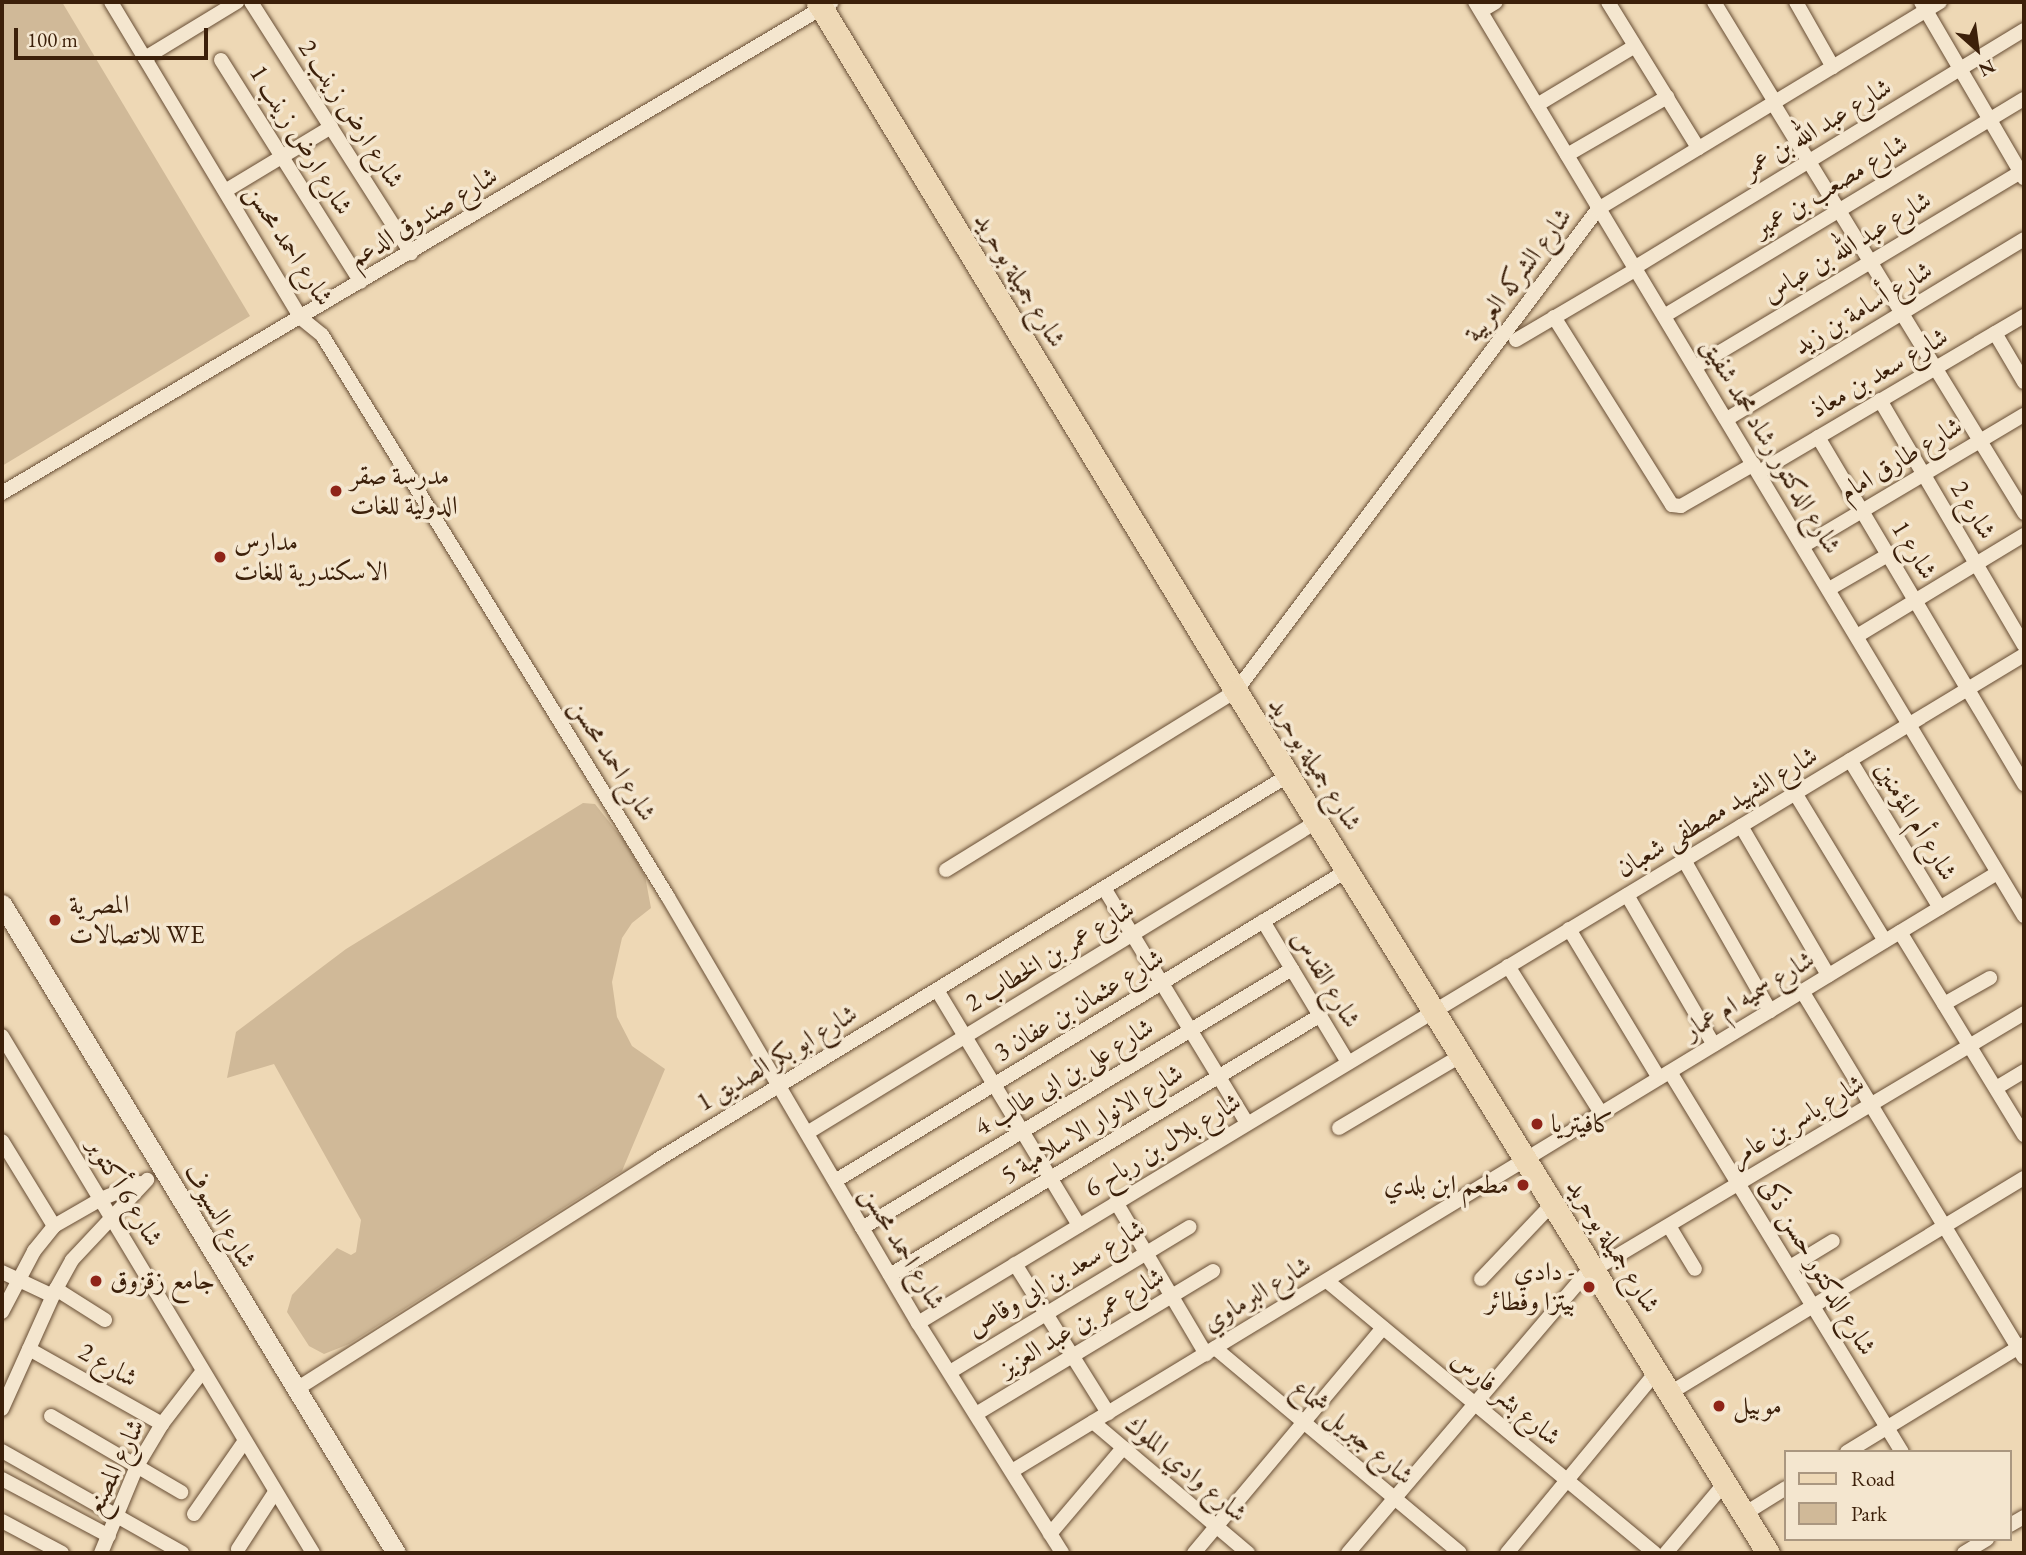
<!DOCTYPE html>
<html>
<head>
<meta charset="utf-8">
<style>
	body { margin:0 }
	#map { position:relative; width:2026px; height:1555px; overflow:hidden; background:#eed8b5; font-family:"EB Garamond",Amiri,serif }
	div>[style] { position:absolute }
	.green>* { inset:0; background:#d0b998 }
	.roads { filter:drop-shadow(0 0 2px #684e35) drop-shadow(0 0 2px #684e35) }
	.minor>* { height:14px; margin:-7px; padding:0 7px; transform-origin:7px; border-radius:7px; background:#f4e6cf }
	.secondary>* { height:19px; margin:-9.5px; padding:0 9.5px; transform-origin:9.5px; border-radius:9.5px; background:#f4e6cf }
	.primary>* { height:23px; margin:-11.5px; padding:0 11.5px; transform-origin:11.5px; border-radius:11.5px; background:#eed8b5 }
	.dots>* { width:19px; height:19px; translate:-50% -50%; box-sizing:border-box; border:4px solid #f4e6cf; border-radius:50% }
	span { translate:-50% -50%; white-space:nowrap; text-align:center; line-height:1.15; -webkit-text-stroke:7px #f4e6cf; paint-order:stroke }
	.street-label { font-size:26px; color:#3c200a }
	.poi-label { font-size:26px; color:#3c200a }
	.left { translate:0 -50%; text-align:left }
	.right { translate:-100% -50%; text-align:right }
	.frame { position:absolute; inset:0; border:4px solid #3c200a; pointer-events:none }
	.legend { position:absolute; left:1784px; top:1450px; width:228px; height:91px; box-sizing:border-box; background:#f4e6cf; border:2px solid #aa9780; margin:0; padding:9px 12px; list-style:none; font-size:21px; color:#3c200a }
	.legend li { display:flex; align-items:center; gap:14px; height:35px }
	.legend b { width:35px; border:2px solid #aa9780 }
	.north { position:absolute; left:1942px; top:14px; width:70px; height:70px; -webkit-text-stroke:5px #f4e6cf; paint-order:stroke; rotate:152deg; font-size:19px; font-weight:700; line-height:28px; text-align:center; color:#3c200a }
	.north::after { content:''; display:block; margin:auto; width:24px; height:32px; background:#3c200a; clip-path:polygon(50% 0,100% 100%,50% 72%,0 100%) }
	.scale { position:absolute; left:14px; top:28px; width:194px; height:32px; box-sizing:border-box; border:4px solid #3c200a; border-top:0; padding-left:9px; font-size:21px; line-height:24px; white-space:nowrap; color:#3c200a; -webkit-text-stroke:5px #f4e6cf; paint-order:stroke }
</style>
</head>
<body>
<div id="map">
	<div class="green">
		<i style="clip-path:polygon(2px 2px,62px 2px,250px 316px,2px 466px)"></i>
		<i style="clip-path:polygon(583px 803px,595px 804px,625px 842px,645px 876px,651px 908px,632px 923px,622px 938px,612px 982px,617px 1017px,632px 1046px,665px 1069px,622px 1171px,349px 1344px,324px 1354px,309px 1346px,287px 1312px,292px 1295px,337px 1248px,351px 1255px,356px 1252px,361px 1220px,274px 1064px,227px 1078px,236px 1032px,346px 949px)"></i>
	</div>
	<div class="roads">
		<div class="minor">
			<i style="left:111px;top:2px;width:369px;rotate:59deg"></i>
			<i style="left:301px;top:318px;width:27px;rotate:39deg"></i>
			<i style="left:322px;top:335px;width:660px;rotate:58.38deg"></i>
			<i style="left:668px;top:897px;width:494px;rotate:59.6deg"></i>
			<i style="left:918px;top:1323px;width:271px;rotate:57.9deg"></i>
			<i style="left:251px;top:2px;width:298px;rotate:57.5deg"></i>
			<i style="left:1475px;top:2px;width:1066px;rotate:59.01deg"></i>
			<i style="left:1608px;top:2px;width:172px;rotate:58.3deg"></i>
			<i style="left:1714px;top:2px;width:117px;rotate:58.6deg"></i>
			<i style="left:1796px;top:2px;width:75px;rotate:60.4deg"></i>
			<i style="left:1921px;top:2px;width:204px;rotate:59.7deg"></i>
			<i style="left:1481px;top:11px;width:17px;rotate:-31deg"></i>
			<i style="left:145px;top:58px;width:108px;rotate:-31.3deg"></i>
			<i style="left:221px;top:60px;width:262px;rotate:57.8deg"></i>
			<i style="left:1773px;top:103px;width:481px;rotate:58.5deg"></i>
			<i style="left:1537px;top:105px;width:114px;rotate:-31deg"></i>
			<i style="left:1567px;top:155px;width:116px;rotate:-30.1deg"></i>
			<i style="left:225px;top:191px;width:124px;rotate:-31.1deg"></i>
			<i style="left:1634px;top:268px;width:457px;rotate:-31.4deg"></i>
			<i style="left:1664px;top:316px;width:420px;rotate:-31.1deg"></i>
			<i style="left:1554px;top:317px;width:222px;rotate:57.9deg"></i>
			<i style="left:1672px;top:505px;width:9px;rotate:6deg"></i>
			<i style="left:1681px;top:506px;width:84px;rotate:-29.9deg"></i>
			<i style="left:1995px;top:333px;width:57px;rotate:59.4deg"></i>
			<i style="left:1516px;top:340px;width:138px;rotate:-30.5deg"></i>
			<i style="left:1695px;top:367px;width:383px;rotate:-30.9deg"></i>
			<i style="left:1880px;top:400px;width:284px;rotate:59.6deg"></i>
			<i style="left:1727px;top:419px;width:347px;rotate:-31.2deg"></i>
			<i style="left:1818px;top:437px;width:404px;rotate:59.3deg"></i>
			<i style="left:1759px;top:472px;width:308px;rotate:-30.5deg"></i>
			<i style="left:2px;top:493px;width:964px;rotate:-30.61deg"></i>
			<i style="left:1803px;top:546px;width:257px;rotate:-30.7deg"></i>
			<i style="left:1829px;top:589px;width:68px;rotate:-30deg"></i>
			<i style="left:1857px;top:636px;width:195px;rotate:-31.2deg"></i>
			<i style="left:1850px;top:760px;width:173px;rotate:58.7deg"></i>
			<i style="left:1795px;top:793px;width:173px;rotate:58.7deg"></i>
			<i style="left:1741px;top:826px;width:173px;rotate:59.7deg"></i>
			<i style="left:1684px;top:860px;width:174px;rotate:60.3deg"></i>
			<i style="left:946px;top:870px;width:341px;rotate:-31.7deg"></i>
			<i style="left:1236px;top:691px;width:603px;rotate:-53.09deg"></i>
			<i style="left:1598px;top:209px;width:400px;rotate:-31.2deg"></i>
			<i style="left:1104px;top:888px;width:275px;rotate:58.7deg"></i>
			<i style="left:1627px;top:895px;width:173px;rotate:59.9deg"></i>
			<i style="left:1263px;top:921px;width:163px;rotate:59deg"></i>
			<i style="left:1569px;top:929px;width:174px;rotate:58.9deg"></i>
			<i style="left:1900px;top:932px;width:238px;rotate:58.6deg"></i>
			<i style="left:1508px;top:966px;width:174px;rotate:57.7deg"></i>
			<i style="left:937px;top:990px;width:275px;rotate:58.9deg"></i>
			<i style="left:1802px;top:991px;width:428px;rotate:58.8deg"></i>
			<i style="left:1944px;top:1004px;width:53px;rotate:-29.5deg"></i>
			<i style="left:2px;top:1036px;width:603px;rotate:58.97deg"></i>
			<i style="left:1670px;top:1072px;width:445px;rotate:58.6deg"></i>
			<i style="left:1996px;top:1088px;width:33px;rotate:-31deg"></i>
			<i style="left:1339px;top:1128px;width:143px;rotate:-30.7deg"></i>
			<i style="left:807px;top:1133px;width:599px;rotate:-31.41deg"></i>
			<i style="left:2px;top:1141px;width:100px;rotate:58.5deg"></i>
			<i style="left:835px;top:1181px;width:600px;rotate:-31.23deg"></i>
			<i style="left:1116px;top:1202px;width:177px;rotate:59.4deg"></i>
			<i style="left:1669px;top:1226px;width:50px;rotate:58.8deg"></i>
			<i style="left:862px;top:1228px;width:502px;rotate:-31.06deg"></i>
			<i style="left:1015px;top:1264px;width:176px;rotate:58deg"></i>
			<i style="left:1790px;top:1267px;width:50px;rotate:-31.2deg"></i>
			<i style="left:1595px;top:1269px;width:500px;rotate:-30.8deg"></i>
			<i style="left:2px;top:1272px;width:56px;rotate:25.2deg"></i>
			<i style="left:890px;top:1275px;width:501px;rotate:-31.12deg"></i>
			<i style="left:1481px;top:1279px;width:106px;rotate:-46.5deg"></i>
			<i style="left:1327px;top:1281px;width:426px;rotate:39.7deg"></i>
			<i style="left:56px;top:1289px;width:58px;rotate:32.3deg"></i>
			<i style="left:2px;top:1312px;width:69px;rotate:-62.3deg"></i>
			<i style="left:34px;top:1251px;width:32px;rotate:-51deg"></i>
			<i style="left:54px;top:1226px;width:54px;rotate:-29.9deg"></i>
			<i style="left:101px;top:1199px;width:42px;rotate:-22.3deg"></i>
			<i style="left:918px;top:1323px;width:1292px;rotate:-31.13deg"></i>
			<i style="left:1215px;top:1348px;width:319px;rotate:39.9deg"></i>
			<i style="left:29px;top:1349px;width:153px;rotate:29.4deg"></i>
			<i style="left:950px;top:1372px;width:280px;rotate:-31.2deg"></i>
			<i style="left:295px;top:1390px;width:429px;rotate:-32.4deg"></i>
			<i style="left:657px;top:1160px;width:740px;rotate:-31.35deg"></i>
			<i style="left:1670px;top:1393px;width:414px;rotate:-31.3deg"></i>
			<i style="left:2px;top:1409px;width:132px;rotate:-65.8deg"></i>
			<i style="left:56px;top:1289px;width:33px;rotate:-61deg"></i>
			<i style="left:72px;top:1260px;width:110px;rotate:-46.8deg"></i>
			<i style="left:976px;top:1414px;width:277px;rotate:-31.1deg"></i>
			<i style="left:51px;top:1416px;width:151px;rotate:30.3deg"></i>
			<i style="left:1093px;top:1422px;width:203px;rotate:40.2deg"></i>
			<i style="left:2px;top:1451px;width:207px;rotate:29.5deg"></i>
			<i style="left:1847px;top:1452px;width:207px;rotate:-31.4deg"></i>
			<i style="left:1012px;top:1471px;width:1152px;rotate:-31.26deg"></i>
			<i style="left:2px;top:1479px;width:121px;rotate:28deg"></i>
			<i style="left:194px;top:1514px;width:88px;rotate:-55.2deg"></i>
			<i style="left:1744px;top:1514px;width:49px;rotate:-31.8deg"></i>
			<i style="left:2px;top:1521px;width:68px;rotate:28.1deg"></i>
			<i style="left:2010px;top:1525px;width:16px;rotate:-30deg"></i>
			<i style="left:1050px;top:1534px;width:113px;rotate:-49.7deg"></i>
			<i style="left:238px;top:1549px;width:68px;rotate:-57deg"></i>
			<i style="left:101px;top:1553px;width:94px;rotate:-67.5deg"></i>
			<i style="left:137px;top:1466px;width:49px;rotate:-59.2deg"></i>
			<i style="left:162px;top:1424px;width:66px;rotate:-52.4deg"></i>
			<i style="left:1194px;top:1553px;width:294px;rotate:-50deg"></i>
			<i style="left:1348px;top:1553px;width:378px;rotate:-49.6deg"></i>
			<i style="left:1507px;top:1553px;width:236px;rotate:-50.5deg"></i>
			<i style="left:1666px;top:1553px;width:92px;rotate:-49.9deg"></i>
			<i style="left:1964px;top:1553px;width:27px;rotate:-31deg"></i>
		</div>
		<div class="secondary">
			<i style="left:2px;top:904px;width:759px;rotate:58.74deg"></i>
		</div>
		<div class="primary">
			<i style="left:818px;top:2px;width:806px;rotate:58.76deg"></i>
			<i style="left:1236px;top:691px;width:1013px;rotate:58.32deg"></i>
		</div>
	</div>
	<div class="dots">
		<i style="left:336px;top:491px;background:#8f2418"></i>
		<i style="left:220px;top:557px;background:#8f2418"></i>
		<i style="left:55px;top:920px;background:#8f2418"></i>
		<i style="left:1537px;top:1124px;background:#8f2418"></i>
		<i style="left:1523px;top:1185px;background:#8f2418"></i>
		<i style="left:96px;top:1281px;background:#8f2418"></i>
		<i style="left:1589px;top:1287px;background:#8f2418"></i>
		<i style="left:1719px;top:1406px;background:#8f2418"></i>
	</div>
	<div class="street-label">
		<span style="left:351px;top:114px;rotate:57deg">شارع ارض زينب 2</span>
		<span style="left:1817px;top:128px;rotate:-31deg">شارع عبد الله بن عمر</span>
		<span style="left:301px;top:140px;rotate:58deg">شارع ارض زينب 1</span>
		<span style="left:1831px;top:186px;rotate:-31deg">شارع مصعب بن عمير</span>
		<span style="left:423px;top:217px;rotate:-31deg">شارع صندوق الدعم</span>
		<span style="left:289px;top:245px;rotate:57deg">شارع احمد محسن</span>
		<span style="left:1847px;top:247px;rotate:-31deg">شارع عبد الله بن عباس</span>
		<span style="left:1518px;top:275px;rotate:-53deg">شارع الشركه العربية</span>
		<span style="left:1020px;top:280px;rotate:59deg">شارع جميلة بوحريد</span>
		<span style="left:1863px;top:308px;rotate:-31deg">شارع أسامة بن زيد</span>
		<span style="left:1879px;top:373px;rotate:-30deg">شارع سعد بن معاذ</span>
		<span style="left:1771px;top:446px;rotate:59deg">شارع الدكتور رشاد محمد شفيق</span>
		<span style="left:1901px;top:459px;rotate:-31deg">شارع طارق امام</span>
		<span style="left:1973px;top:510px;rotate:59deg">شارع 2</span>
		<span style="left:1914px;top:550px;rotate:59deg">شارع 1</span>
		<span style="left:613px;top:760px;rotate:58deg">شارع احمد محسن</span>
		<span style="left:1315px;top:764px;rotate:58deg">شارع جميلة بوحريد</span>
		<span style="left:1717px;top:812px;rotate:-31deg">شارع الشهيد مصطفى شعبان</span>
		<span style="left:1916px;top:821px;rotate:59deg">شارع أم المؤمنين</span>
		<span style="left:1050px;top:956px;rotate:-31deg">شارع عمر بن الخطاب 2</span>
		<span style="left:1326px;top:979px;rotate:59deg">شارع القدس</span>
		<span style="left:1749px;top:995px;rotate:-31deg">شارع سميه ام عمار</span>
		<span style="left:1079px;top:1005px;rotate:-31deg">شارع عثمان بن عفان 3</span>
		<span style="left:777px;top:1058px;rotate:-31deg">شارع ابو بكر الصديق 1</span>
		<span style="left:1064px;top:1077px;rotate:-31deg">شارع على بن ابى طالب 4</span>
		<span style="left:1797px;top:1120px;rotate:-31deg">شارع ياسر بن عامر</span>
		<span style="left:1092px;top:1124px;rotate:-31deg">شارع الانوار الاسلامية 5</span>
		<span style="left:1163px;top:1145px;rotate:-31deg">شارع بلال بن رباح 6</span>
		<span style="left:125px;top:1192px;rotate:59deg">شارع 6 أكتوبر</span>
		<span style="left:220px;top:1216px;rotate:59deg">شارع السيوف</span>
		<span style="left:1613px;top:1246px;rotate:58deg">شارع جميلة بوحريد</span>
		<span style="left:903px;top:1248px;rotate:59deg">شارع احمد محسن</span>
		<span style="left:1818px;top:1267px;rotate:59deg">شارع الدكتور حسن ذكى</span>
		<span style="left:1056px;top:1278px;rotate:-31deg">شارع سعد بن ابى وقاص</span>
		<span style="left:1257px;top:1294px;rotate:-31deg">شارع البرماوي</span>
		<span style="left:1082px;top:1322px;rotate:-31deg">شارع عمر بن عبد العزيز</span>
		<span style="left:108px;top:1365px;rotate:30deg">شارع 2</span>
		<span style="left:1506px;top:1398px;rotate:40deg">شارع بشر فارس</span>
		<span style="left:1353px;top:1432px;rotate:40deg">شارع جبريل شماع</span>
		<span style="left:115px;top:1467px;rotate:-64deg">شارع المصنع</span>
		<span style="left:1186px;top:1469px;rotate:40deg">شارع وادي الملوك</span>
	</div>
	<div class="poi-label">
		<span class="left" style="left:350px;top:491px">مدرسة صقر<br>الدولية للغات</span>
		<span class="left" style="left:234px;top:557px">مدارس<br>الاسكندرية للغات</span>
		<span class="left" style="left:69px;top:920px">المصرية<br>للاتصالات WE</span>
		<span class="left" style="left:1551px;top:1124px">كافيتريا</span>
		<span class="right" style="left:1509px;top:1185px">مطعم ابن بلدي</span>
		<span class="right" style="left:1575px;top:1287px">دادي -<br>بيتزا وفطائر</span>
		<span class="left" style="left:110px;top:1281px">جامع زقزوق</span>
		<span class="left" style="left:1733px;top:1406px">موبيل</span>
	</div>
	<div class="frame"></div>
	<ul class="legend">
	<li><b style="height:9px;background:#eed8b5"></b>Road</li>
	<li><b style="height:19px;background:#d0b998"></b>Park</li>
	</ul>
	<div class="north">N</div>
	<div class="scale">100 m</div>
</div>
</body>
</html>
